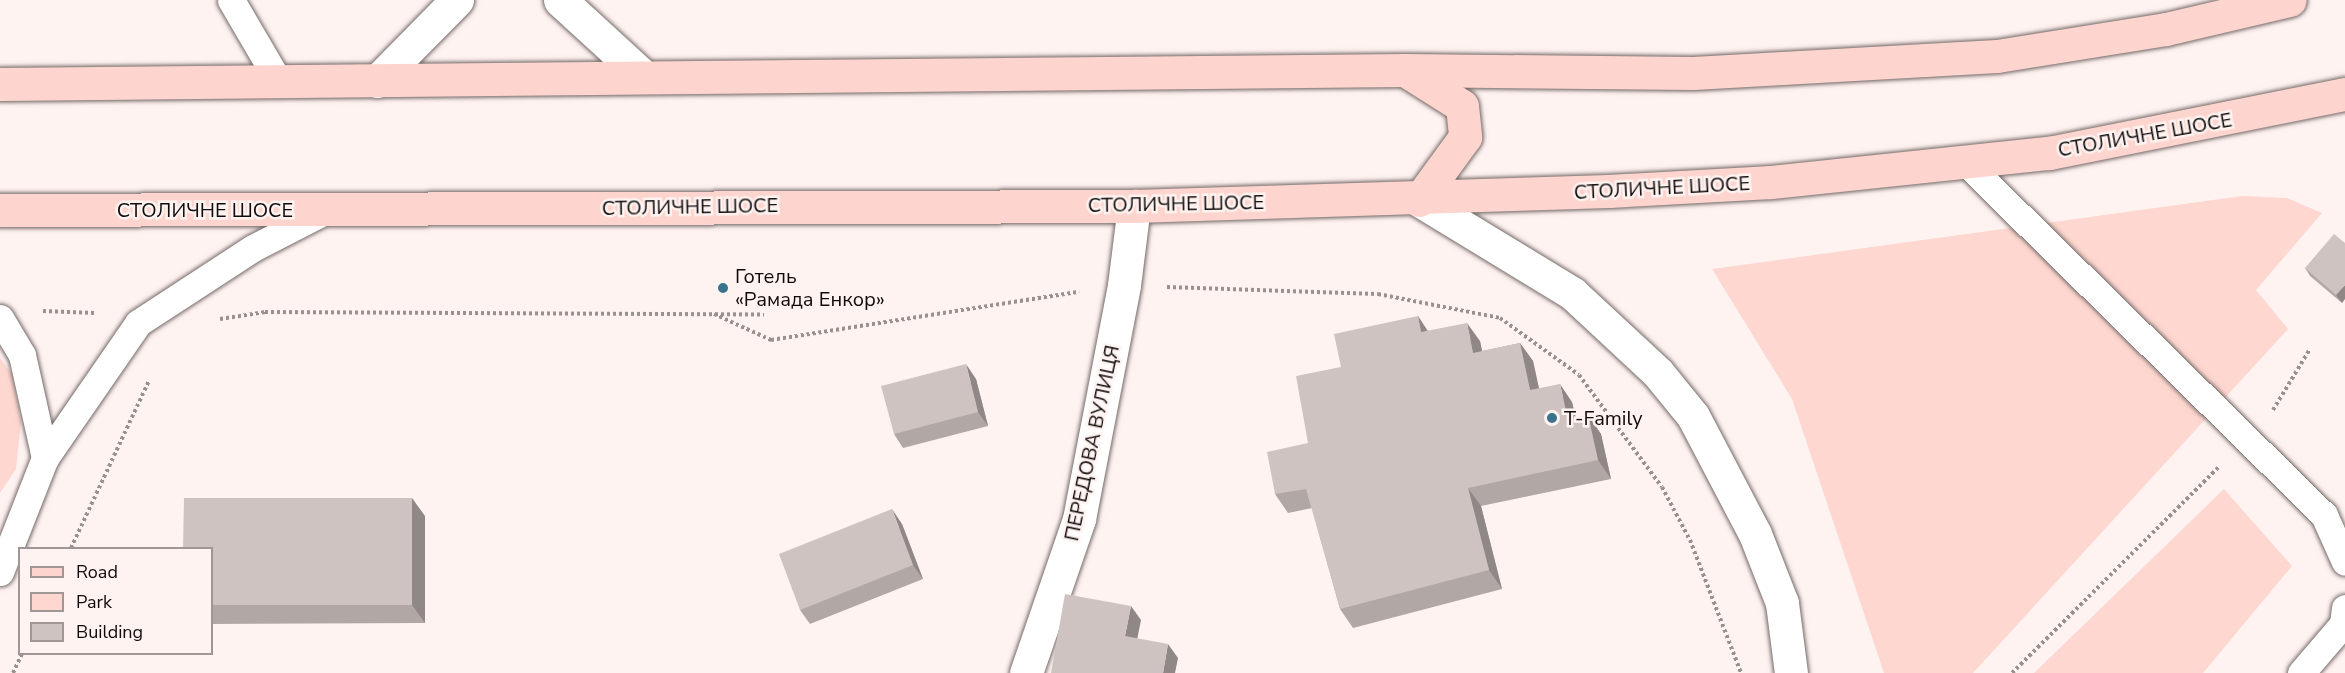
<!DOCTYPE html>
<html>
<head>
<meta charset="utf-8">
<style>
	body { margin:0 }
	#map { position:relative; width:2345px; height:673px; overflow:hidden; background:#fff3f1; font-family:"Nunito Sans",sans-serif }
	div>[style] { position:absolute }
	.green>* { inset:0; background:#fed7d0 }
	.path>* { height:4px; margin-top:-2px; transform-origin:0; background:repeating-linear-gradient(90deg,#99918f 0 3px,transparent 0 6px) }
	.roads { filter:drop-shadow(0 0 2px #746a68) drop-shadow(0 0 2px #746a68) }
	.service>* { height:27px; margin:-13.5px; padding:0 13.5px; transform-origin:13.5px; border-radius:13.5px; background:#fff }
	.minor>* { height:33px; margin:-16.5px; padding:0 16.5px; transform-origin:16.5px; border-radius:16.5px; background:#fff }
	.tertiary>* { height:33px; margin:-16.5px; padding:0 16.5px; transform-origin:16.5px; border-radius:16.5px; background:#fff }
	.primary>* { height:33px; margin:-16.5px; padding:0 16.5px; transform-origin:16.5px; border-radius:16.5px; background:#fdd5ce }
	.wall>* { inset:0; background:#b1a8a6 }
	.shaded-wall>* { inset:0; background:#908887 }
	.building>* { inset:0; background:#cec3c1 }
	.dots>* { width:16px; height:16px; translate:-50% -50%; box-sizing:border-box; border:3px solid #fff3f1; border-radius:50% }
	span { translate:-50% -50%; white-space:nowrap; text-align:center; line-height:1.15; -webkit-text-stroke:5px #fff3f1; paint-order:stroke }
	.street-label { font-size:20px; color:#0e0b0a }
	.poi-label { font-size:20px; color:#0e0b0a }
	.left { translate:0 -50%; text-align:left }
	.legend { position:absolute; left:18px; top:547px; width:195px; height:108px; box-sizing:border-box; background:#fff3f1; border:2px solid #9f9695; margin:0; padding:8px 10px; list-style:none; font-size:18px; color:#0e0b0a }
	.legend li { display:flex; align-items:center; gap:12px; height:30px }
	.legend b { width:30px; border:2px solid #9f9695 }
</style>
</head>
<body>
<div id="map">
	<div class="green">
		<i style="clip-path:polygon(2242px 196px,2287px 198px,2322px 213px,2256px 290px,2288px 329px,1973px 673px,1884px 673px,1792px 399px,1712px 269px)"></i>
		<i style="clip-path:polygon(0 358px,12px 374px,21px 422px,16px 469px,0 493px)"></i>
		<i style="clip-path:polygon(2224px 489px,2292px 566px,2203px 673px,2034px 673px)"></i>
	</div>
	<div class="path">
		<i style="left:1167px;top:287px;width:211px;rotate:1.9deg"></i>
		<i style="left:1378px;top:294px;width:124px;rotate:11.1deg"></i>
		<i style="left:1500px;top:318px;width:97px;rotate:35.8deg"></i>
		<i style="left:1579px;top:375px;width:139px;rotate:53.5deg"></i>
		<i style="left:1662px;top:487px;width:60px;rotate:62.2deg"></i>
		<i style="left:1690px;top:540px;width:142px;rotate:69deg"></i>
		<i style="left:43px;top:311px;width:52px;rotate:2.2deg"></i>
		<i style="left:714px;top:314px;width:63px;rotate:24.5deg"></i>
		<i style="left:771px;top:340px;width:312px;rotate:-8.9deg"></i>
		<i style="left:220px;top:319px;width:46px;rotate:-8.8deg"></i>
		<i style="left:265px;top:312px;width:499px;rotate:0.3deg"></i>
		<i style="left:2273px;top:410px;width:71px;rotate:-58.8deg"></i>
		<i style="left:71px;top:548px;width:184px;rotate:-65deg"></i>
		<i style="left:13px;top:673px;width:21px;rotate:-65deg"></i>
		<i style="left:2012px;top:673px;width:292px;rotate:-44.9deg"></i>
	</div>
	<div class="roads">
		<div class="service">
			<i style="left:231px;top:0;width:95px;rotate:59.7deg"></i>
			<i style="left:1964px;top:161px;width:505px;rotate:44.52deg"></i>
			<i style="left:2324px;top:515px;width:51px;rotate:65.9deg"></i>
			<i style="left:0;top:318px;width:43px;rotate:59.3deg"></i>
			<i style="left:22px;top:355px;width:106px;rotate:77.4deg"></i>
			<i style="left:45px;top:458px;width:164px;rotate:-55.4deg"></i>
			<i style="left:138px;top:323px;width:137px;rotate:-33.1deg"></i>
			<i style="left:253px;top:248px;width:83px;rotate:-27.2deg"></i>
			<i style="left:0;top:572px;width:123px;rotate:-68.5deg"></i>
			<i style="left:2301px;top:673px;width:65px;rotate:-49.4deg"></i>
			<i style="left:2343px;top:624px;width:16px;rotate:-83deg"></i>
		</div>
		<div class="minor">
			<i style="left:560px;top:0;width:114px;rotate:42.5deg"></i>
			<i style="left:377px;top:81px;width:114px;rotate:-45.4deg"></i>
			<i style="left:1026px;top:673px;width:163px;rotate:-71deg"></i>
			<i style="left:1079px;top:519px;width:238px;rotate:-79.1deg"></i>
			<i style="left:1124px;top:285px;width:80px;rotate:-82.8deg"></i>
		</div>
		<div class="tertiary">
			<i style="left:1419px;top:200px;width:179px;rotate:31.3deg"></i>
			<i style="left:1572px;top:293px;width:117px;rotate:42.9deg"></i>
			<i style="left:1658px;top:373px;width:55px;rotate:50.9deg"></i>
			<i style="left:1693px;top:416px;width:133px;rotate:62.3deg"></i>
			<i style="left:1755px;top:534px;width:74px;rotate:68.6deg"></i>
			<i style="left:1782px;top:603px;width:71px;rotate:82.7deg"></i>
		</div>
		<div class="primary">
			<i style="left:1405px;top:70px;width:67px;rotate:32.3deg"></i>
			<i style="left:1462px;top:106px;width:31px;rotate:84deg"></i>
			<i style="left:1465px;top:137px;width:78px;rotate:126.1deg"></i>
			<i style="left:0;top:84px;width:1405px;rotate:-0.57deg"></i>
			<i style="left:1405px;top:70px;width:288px;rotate:0.6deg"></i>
			<i style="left:1693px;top:73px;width:304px;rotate:-3.2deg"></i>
			<i style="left:1997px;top:56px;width:171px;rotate:-9.1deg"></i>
			<i style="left:2166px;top:29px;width:127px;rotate:-13.2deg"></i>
			<i style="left:0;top:210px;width:1134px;rotate:-0.2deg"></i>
			<i style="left:1134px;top:206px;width:474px;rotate:-1.8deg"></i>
			<i style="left:1608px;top:191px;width:163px;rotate:-3.2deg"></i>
			<i style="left:1771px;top:182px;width:280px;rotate:-6deg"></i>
			<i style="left:2049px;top:153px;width:302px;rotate:-11.3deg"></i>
		</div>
	</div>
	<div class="wall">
		<i style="clip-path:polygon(2345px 243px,2342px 303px,2310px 276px,2305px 268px)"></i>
		<i style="clip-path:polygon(1418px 316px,1428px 331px,1480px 341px,1482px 351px,1520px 343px,1533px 361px,1539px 388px,1572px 402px,1576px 418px,1588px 415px,1601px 434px,1611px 479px,1481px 506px,1502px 589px,1353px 628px,1340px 609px,1312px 508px,1288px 513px,1275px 494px,1308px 443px)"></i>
		<i style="clip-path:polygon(976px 379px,988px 426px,903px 448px,894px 434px)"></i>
		<i style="clip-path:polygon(425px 516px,425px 623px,212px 624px,212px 549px)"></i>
		<i style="clip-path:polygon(902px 524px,923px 579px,810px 624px,800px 610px)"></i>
	</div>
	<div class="shaded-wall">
		<i style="clip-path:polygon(2345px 285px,2345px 299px,2342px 303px,2336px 295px)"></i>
		<i style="clip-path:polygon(1418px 316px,1430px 335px,1421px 332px)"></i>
		<i style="clip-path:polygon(1467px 323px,1480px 341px,1486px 371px,1473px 353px)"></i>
		<i style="clip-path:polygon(1520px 343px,1533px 361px,1543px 408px,1530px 390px)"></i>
		<i style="clip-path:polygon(966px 364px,976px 379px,988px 426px,978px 412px)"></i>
		<i style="clip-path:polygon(1560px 384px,1572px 402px,1580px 438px,1568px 420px)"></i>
		<i style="clip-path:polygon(1588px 415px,1601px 434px,1611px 479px,1598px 460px)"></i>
		<i style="clip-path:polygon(1468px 488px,1481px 506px,1502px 589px,1489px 570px)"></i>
		<i style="clip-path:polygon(412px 498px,425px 516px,425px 623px,412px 605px)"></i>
		<i style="clip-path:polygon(892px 509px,902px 524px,923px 579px,913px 565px)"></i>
		<i style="clip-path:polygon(1131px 606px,1141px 620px,1135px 650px,1125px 636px)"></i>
		<i style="clip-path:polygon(1168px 644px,1178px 658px,1175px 673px,1163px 673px)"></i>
	</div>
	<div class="building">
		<i style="clip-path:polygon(2334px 234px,2345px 243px,2345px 285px,2336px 295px,2305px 268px)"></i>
		<i style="clip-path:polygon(1418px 316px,1421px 332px,1467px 323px,1473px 353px,1520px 343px,1530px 390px,1560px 384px,1568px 420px,1588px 415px,1598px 460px,1468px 488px,1489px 570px,1340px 609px,1306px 489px,1275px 494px,1267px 452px,1308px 443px,1296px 376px,1341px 367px,1334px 334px)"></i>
		<i style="clip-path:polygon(966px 364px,978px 412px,894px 434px,881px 386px)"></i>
		<i style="clip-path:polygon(184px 498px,412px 498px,412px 605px,212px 605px,212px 549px,183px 549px)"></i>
		<i style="clip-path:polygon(892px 509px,913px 565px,800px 610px,779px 554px)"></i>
		<i style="clip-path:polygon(1065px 594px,1131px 606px,1125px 636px,1168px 644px,1163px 673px,1051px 673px)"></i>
	</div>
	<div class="dots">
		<i style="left:723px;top:288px;background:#38738b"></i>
		<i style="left:1552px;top:418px;background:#38738b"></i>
	</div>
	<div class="street-label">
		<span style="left:2145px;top:135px;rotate:-10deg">СТОЛИЧНЕ ШОСЕ</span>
		<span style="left:1662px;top:188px;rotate:-3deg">СТОЛИЧНЕ ШОСЕ</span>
		<span style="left:1176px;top:204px;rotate:-1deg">СТОЛИЧНЕ ШОСЕ</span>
		<span style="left:690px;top:207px;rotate:-1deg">СТОЛИЧНЕ ШОСЕ</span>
		<span style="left:205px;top:210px">СТОЛИЧНЕ ШОСЕ</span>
		<span style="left:1092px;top:443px;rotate:-78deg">ПЕРЕДОВА ВУЛИЦЯ</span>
	</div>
	<div class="poi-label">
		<span class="left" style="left:735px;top:288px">Готель<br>«Рамада Енкор»</span>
		<span class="left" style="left:1564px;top:418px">T-Family</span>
	</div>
	<ul class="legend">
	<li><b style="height:8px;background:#fdd5ce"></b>Road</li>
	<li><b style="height:16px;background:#fed7d0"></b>Park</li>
	<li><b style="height:16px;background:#cec3c1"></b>Building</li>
	</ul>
</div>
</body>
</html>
